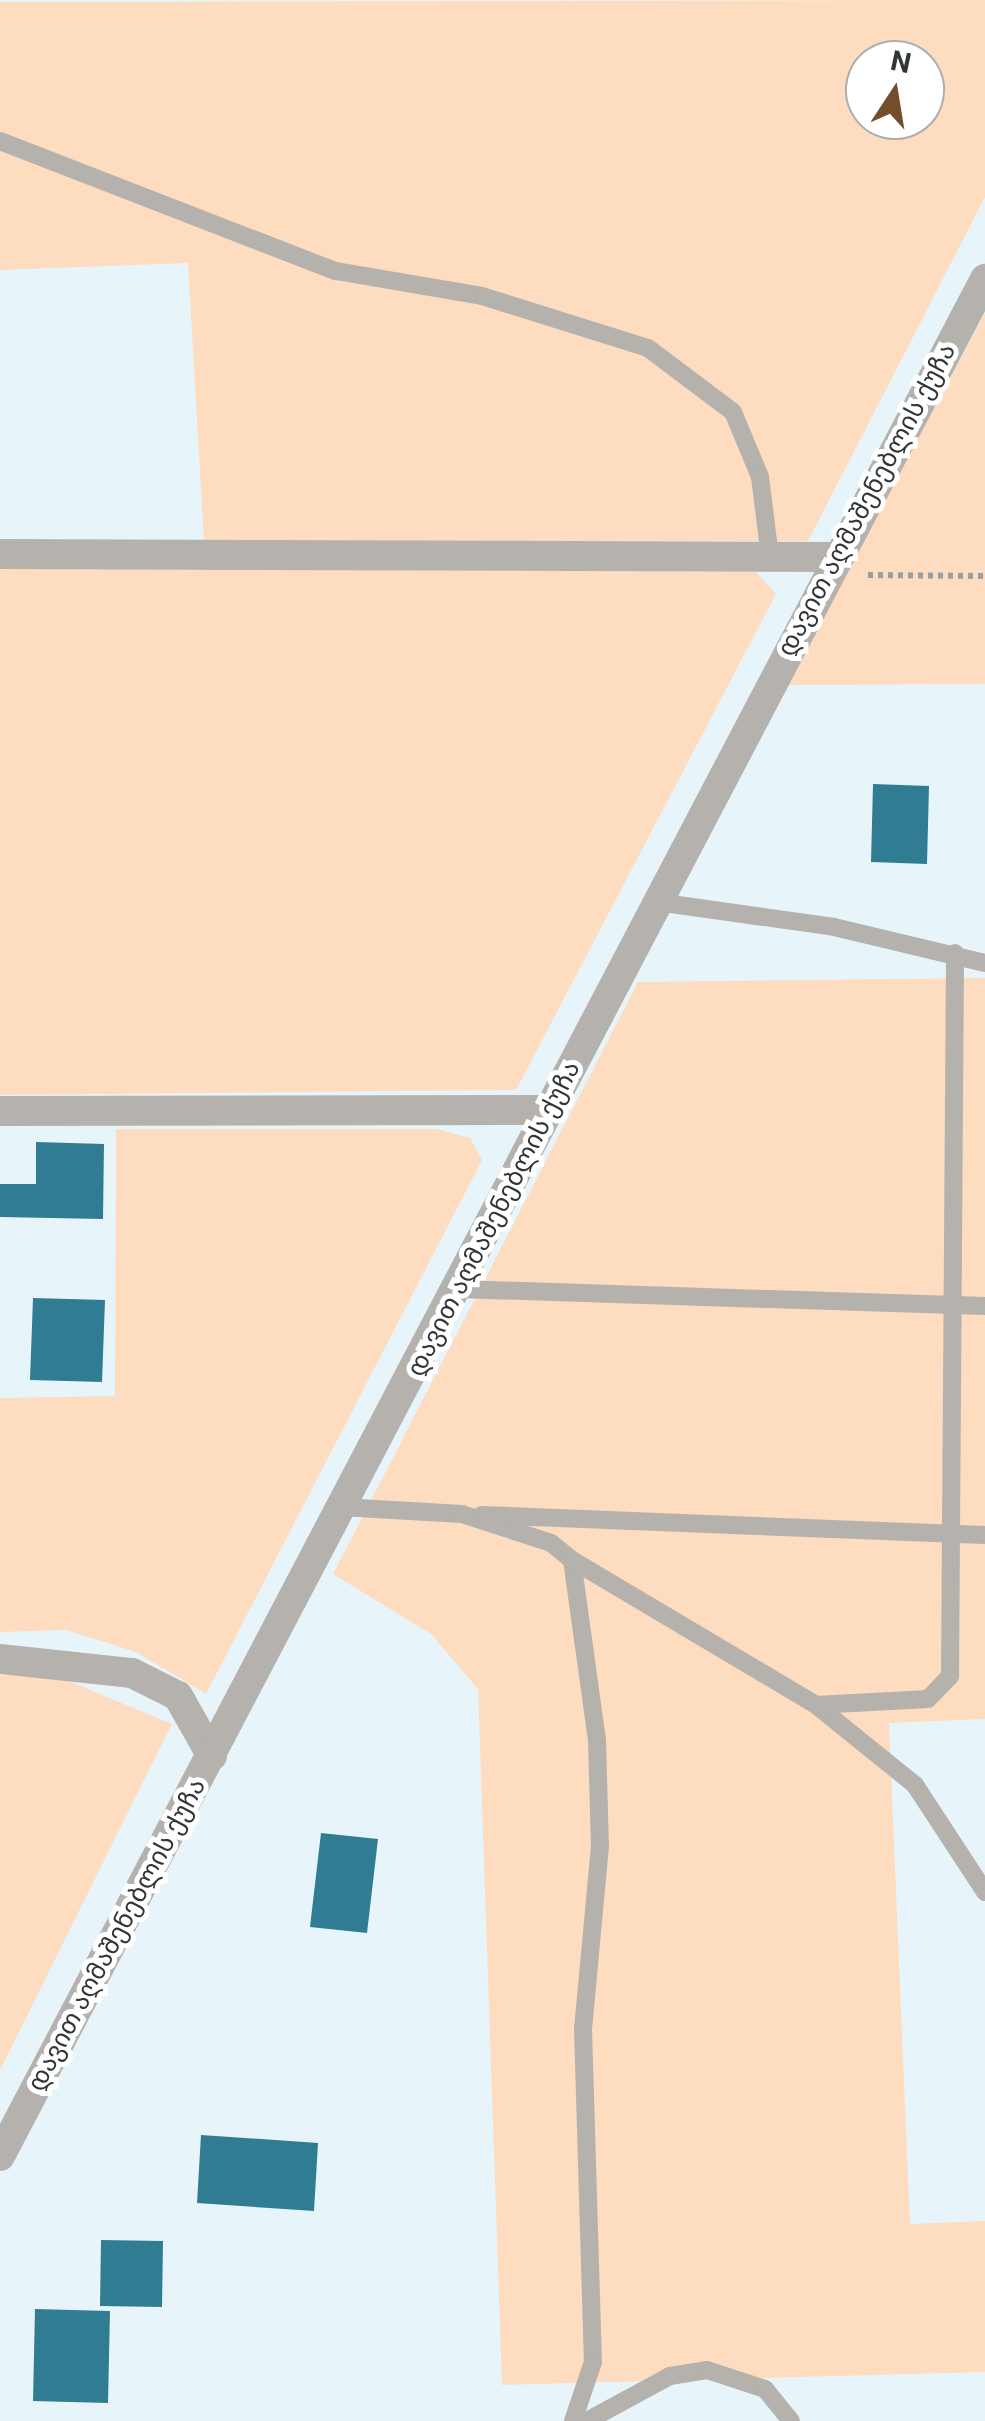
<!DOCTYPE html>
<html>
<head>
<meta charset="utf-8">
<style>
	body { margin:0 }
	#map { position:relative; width:985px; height:2421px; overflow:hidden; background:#e7f5fa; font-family:Roboto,"Noto Sans Georgian",sans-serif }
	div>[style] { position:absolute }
	.green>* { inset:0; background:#fddcc0 }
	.building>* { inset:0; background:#2f7c93 }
	.path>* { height:6px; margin-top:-3px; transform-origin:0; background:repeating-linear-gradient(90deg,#96a0a4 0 5px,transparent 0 10px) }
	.service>* { height:18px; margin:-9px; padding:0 9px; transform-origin:9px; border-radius:9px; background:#b5b1ad }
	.minor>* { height:30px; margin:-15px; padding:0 15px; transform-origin:15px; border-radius:15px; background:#b5b1ad }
	.tertiary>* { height:30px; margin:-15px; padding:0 15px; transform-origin:15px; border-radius:15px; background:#b5b1ad }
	span { translate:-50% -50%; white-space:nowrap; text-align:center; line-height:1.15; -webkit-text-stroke:10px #fff; paint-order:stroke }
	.street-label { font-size:25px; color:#303537 }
	.north { position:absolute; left:845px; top:40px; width:100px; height:100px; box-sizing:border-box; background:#fff; border:2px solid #acaeaf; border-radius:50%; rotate:12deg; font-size:28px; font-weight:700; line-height:40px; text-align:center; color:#303537 }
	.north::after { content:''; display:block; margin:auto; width:35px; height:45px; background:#744e2a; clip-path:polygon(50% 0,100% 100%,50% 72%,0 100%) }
</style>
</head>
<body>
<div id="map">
	<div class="green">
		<i style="clip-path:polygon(evenodd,985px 0,985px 197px,808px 541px,204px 542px,188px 263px,0 270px,0 2px,985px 0,865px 60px,925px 60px,925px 120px,865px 120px,865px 60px)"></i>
		<i style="clip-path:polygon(985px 313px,985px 684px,787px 685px)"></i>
		<i style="clip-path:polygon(0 568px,756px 572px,776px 594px,516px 1090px,0 1095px)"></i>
		<i style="clip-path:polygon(985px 978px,985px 1719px,889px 1723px,910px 2224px,985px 2221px,985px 2372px,502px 2385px,478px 1689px,431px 1634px,333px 1574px,638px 982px)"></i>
		<i style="clip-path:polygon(116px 1129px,437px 1129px,470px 1138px,482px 1160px,206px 1694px,136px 1652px,66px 1630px,0 1632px,0 1398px,115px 1396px)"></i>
		<i style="clip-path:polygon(0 1675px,54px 1675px,172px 1724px,0 2070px)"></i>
	</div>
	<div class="building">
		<i style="clip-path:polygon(873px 784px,929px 786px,927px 864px,871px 862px)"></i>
		<i style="clip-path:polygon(36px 1142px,104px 1144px,103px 1219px,0 1217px,0 1184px,36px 1184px)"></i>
		<i style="clip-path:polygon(33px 1298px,105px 1300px,102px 1382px,30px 1380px)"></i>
		<i style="clip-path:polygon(321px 1833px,378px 1839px,367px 1933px,310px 1927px)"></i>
		<i style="clip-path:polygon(201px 2135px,318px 2143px,314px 2211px,197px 2203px)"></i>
		<i style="clip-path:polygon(101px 2240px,163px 2241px,162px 2307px,100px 2306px)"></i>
		<i style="clip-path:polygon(35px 2309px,110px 2311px,108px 2403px,33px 2401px)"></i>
	</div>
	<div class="path">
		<i style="left:868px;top:575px;width:117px;rotate:0.5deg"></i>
	</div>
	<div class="service">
		<i style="left:0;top:141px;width:360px;rotate:21.2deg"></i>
		<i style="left:336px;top:271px;width:148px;rotate:9.7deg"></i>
		<i style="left:482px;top:296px;width:174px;rotate:17.4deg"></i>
		<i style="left:648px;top:348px;width:106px;rotate:37deg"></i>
		<i style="left:733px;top:412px;width:70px;rotate:67.4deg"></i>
		<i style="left:760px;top:477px;width:81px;rotate:82.9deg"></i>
		<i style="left:657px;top:902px;width:179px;rotate:8deg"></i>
		<i style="left:834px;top:927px;width:155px;rotate:13.4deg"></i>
		<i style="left:458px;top:1289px;width:527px;rotate:1.85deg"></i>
		<i style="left:341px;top:1507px;width:121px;rotate:3.3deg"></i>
		<i style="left:462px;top:1514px;width:94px;rotate:18deg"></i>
		<i style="left:551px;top:1543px;width:27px;rotate:39deg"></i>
		<i style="left:572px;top:1560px;width:183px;rotate:82.1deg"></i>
		<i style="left:597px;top:1741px;width:105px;rotate:88.4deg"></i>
		<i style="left:600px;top:1846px;width:183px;rotate:95.3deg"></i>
		<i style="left:583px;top:2028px;width:334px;rotate:88.3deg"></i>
		<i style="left:593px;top:2362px;width:62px;rotate:108.7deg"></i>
		<i style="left:482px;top:1515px;width:503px;rotate:2.28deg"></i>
		<i style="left:572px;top:1560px;width:284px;rotate:30.7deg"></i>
		<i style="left:816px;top:1705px;width:127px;rotate:38.9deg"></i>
		<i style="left:915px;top:1785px;width:128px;rotate:56.8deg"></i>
		<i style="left:816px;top:1705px;width:112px;rotate:-3.1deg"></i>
		<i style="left:928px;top:1699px;width:32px;rotate:-46deg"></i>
		<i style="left:950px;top:1676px;width:723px;rotate:-89.6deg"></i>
		<i style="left:587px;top:2421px;width:94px;rotate:-28.5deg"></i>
		<i style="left:670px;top:2376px;width:37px;rotate:-9deg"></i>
		<i style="left:707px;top:2370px;width:61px;rotate:18.1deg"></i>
		<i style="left:765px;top:2389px;width:41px;rotate:50.9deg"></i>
	</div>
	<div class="minor">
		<i style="left:0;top:554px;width:837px;rotate:0.21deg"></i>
		<i style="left:0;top:1111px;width:552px;rotate:-0.1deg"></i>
		<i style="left:0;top:1659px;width:133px;rotate:6.1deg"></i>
		<i style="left:132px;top:1673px;width:51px;rotate:26.6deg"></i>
		<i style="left:178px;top:1696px;width:69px;rotate:60.5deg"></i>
	</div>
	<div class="tertiary">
		<i style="left:0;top:2156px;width:2120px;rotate:-62.31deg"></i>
	</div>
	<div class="street-label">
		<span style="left:867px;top:500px;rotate:-62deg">დავით აღმაშენებლის ქუჩა</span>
		<span style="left:494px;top:1219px;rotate:-63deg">დავით აღმაშენებლის ქუჩა</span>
		<span style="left:117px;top:1935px;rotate:-62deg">დავით აღმაშენებლის ქუჩა</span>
	</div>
	<div class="north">N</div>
</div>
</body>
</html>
